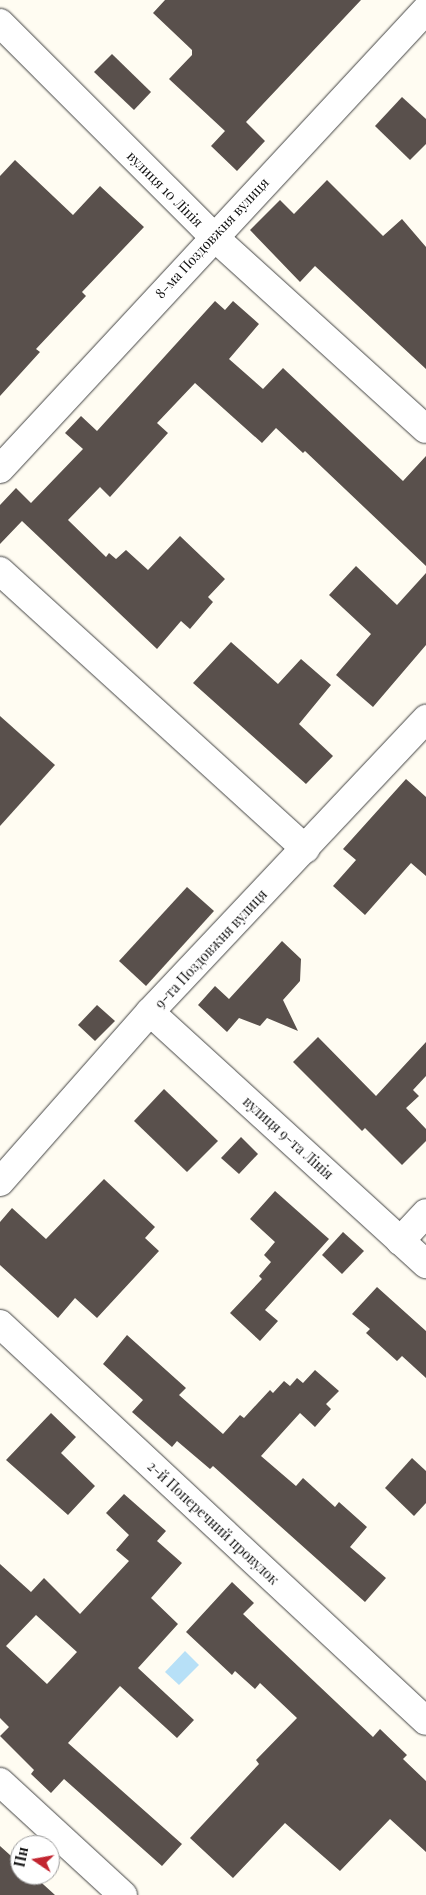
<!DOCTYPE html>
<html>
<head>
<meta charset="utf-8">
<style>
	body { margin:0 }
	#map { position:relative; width:426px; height:1895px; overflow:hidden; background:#fffcf2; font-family:"Playfair Display",serif }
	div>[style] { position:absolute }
	.water>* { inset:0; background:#b7e0f7 }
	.building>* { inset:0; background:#59504c }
	.roads { filter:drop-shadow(0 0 1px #434343) drop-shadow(0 0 1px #434343) }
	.street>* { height:28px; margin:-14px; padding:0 14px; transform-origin:14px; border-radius:14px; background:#fff }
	span { translate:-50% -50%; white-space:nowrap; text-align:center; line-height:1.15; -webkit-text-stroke:5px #fff; paint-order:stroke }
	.street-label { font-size:14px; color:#101010 }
	.north { position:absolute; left:10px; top:1835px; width:50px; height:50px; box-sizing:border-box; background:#fff; border:1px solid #9f9f9f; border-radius:50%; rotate:282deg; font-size:14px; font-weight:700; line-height:20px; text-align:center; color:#101010 }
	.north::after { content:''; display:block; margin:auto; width:18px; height:22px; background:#c22530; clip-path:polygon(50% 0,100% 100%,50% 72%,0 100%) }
</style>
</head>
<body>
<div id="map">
	<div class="water">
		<i style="clip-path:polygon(185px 1651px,199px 1665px,179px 1685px,165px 1672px)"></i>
	</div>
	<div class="building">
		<i style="clip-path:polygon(165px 0,361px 0,246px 122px,265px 141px,237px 171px,211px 146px,225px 131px,169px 79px,192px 55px,192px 50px,153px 13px)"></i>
		<i style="clip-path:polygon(112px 54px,151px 92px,134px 110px,94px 72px)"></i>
		<i style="clip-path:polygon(402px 97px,426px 119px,426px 144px,410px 160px,375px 126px)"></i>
		<i style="clip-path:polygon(15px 160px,73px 215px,100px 186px,144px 227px,82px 292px,86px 296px,36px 349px,40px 352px,0 396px,0 176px)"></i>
		<i style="clip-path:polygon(327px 180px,383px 236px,402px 219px,426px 247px,426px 369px,315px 266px,300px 282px,250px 230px,280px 200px,294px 214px)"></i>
		<i style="clip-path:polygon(215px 301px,225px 310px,233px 301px,259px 324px,229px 359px,263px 389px,283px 368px,403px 481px,426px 456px,426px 566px,305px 451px,303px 453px,276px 428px,262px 443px,195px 383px,157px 423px,168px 433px,110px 497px,100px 487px,68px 520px,106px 557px,109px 553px,116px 559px,126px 550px,148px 570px,180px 536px,225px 579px,208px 597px,213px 602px,190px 629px,181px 621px,157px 649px,22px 521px,0 544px,0 505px,16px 488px,31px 503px,83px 449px,65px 433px,81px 416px,97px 431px)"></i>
		<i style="clip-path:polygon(356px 566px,397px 605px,426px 573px,426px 645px,373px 707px,336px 675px,371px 634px,329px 595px)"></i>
		<i style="clip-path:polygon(231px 642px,278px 684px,301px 659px,331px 685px,299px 724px,333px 756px,306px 784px,193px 683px)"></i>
		<i style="clip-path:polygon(0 716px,55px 765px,0 826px)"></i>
		<i style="clip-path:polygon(406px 779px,426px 797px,426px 876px,411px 863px,365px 915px,333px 886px,356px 860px,343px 849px)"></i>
		<i style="clip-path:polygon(187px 887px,214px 911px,146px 986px,119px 961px)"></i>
		<i style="clip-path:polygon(282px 941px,301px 959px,300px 981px,283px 1000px,298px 1031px,267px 1018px,260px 1026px,239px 1018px,227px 1032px,198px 1005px,215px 986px,229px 999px)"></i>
		<i style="clip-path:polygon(97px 1005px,115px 1021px,95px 1041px,78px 1025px)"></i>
		<i style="clip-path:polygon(318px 1037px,376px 1096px,426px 1042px,426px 1076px,413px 1090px,419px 1096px,406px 1108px,426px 1129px,426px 1141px,402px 1165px,365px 1128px,362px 1131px,293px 1062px)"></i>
		<i style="clip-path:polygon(164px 1089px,218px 1141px,187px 1172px,134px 1121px)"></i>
		<i style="clip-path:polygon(241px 1137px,258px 1154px,239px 1174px,221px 1158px)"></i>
		<i style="clip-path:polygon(104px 1179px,155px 1227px,145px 1238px,159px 1251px,97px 1318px,75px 1298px,58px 1318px,0 1265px,0 1222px,12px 1208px,46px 1239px)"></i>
		<i style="clip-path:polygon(275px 1191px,329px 1239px,265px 1310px,278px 1321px,260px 1341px,230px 1313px,262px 1279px,259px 1276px,271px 1262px,264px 1255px,275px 1242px,250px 1219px)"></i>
		<i style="clip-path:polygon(343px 1232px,364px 1251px,342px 1274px,322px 1255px)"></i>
		<i style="clip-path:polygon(377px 1287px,426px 1331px,426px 1378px,402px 1356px,397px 1361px,366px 1333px,370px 1329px,352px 1314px)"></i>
		<i style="clip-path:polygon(127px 1335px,186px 1388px,179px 1395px,223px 1434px,240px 1415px,244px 1418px,270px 1390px,273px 1393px,284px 1381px,290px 1386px,297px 1378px,303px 1383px,315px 1370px,339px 1391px,326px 1404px,331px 1409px,315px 1427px,300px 1413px,261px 1456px,296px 1486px,303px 1478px,335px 1507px,339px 1502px,367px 1527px,350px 1547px,386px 1578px,365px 1602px,213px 1466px,210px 1469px,177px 1441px,172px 1447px,132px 1412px,143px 1400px,103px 1364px)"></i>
		<i style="clip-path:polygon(51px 1413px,76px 1437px,61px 1453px,95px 1486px,68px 1515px,6px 1460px)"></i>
		<i style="clip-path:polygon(412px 1458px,426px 1471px,426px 1503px,414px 1516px,385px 1488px)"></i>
		<i style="clip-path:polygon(evenodd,124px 1494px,166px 1531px,157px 1541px,182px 1563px,151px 1598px,178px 1624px,138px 1668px,194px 1720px,177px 1738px,120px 1686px,68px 1743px,182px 1844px,162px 1866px,64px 1779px,51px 1793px,31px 1774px,34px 1770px,0 1736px,9px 1727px,0 1718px,0 1564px,31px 1592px,44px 1578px,80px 1614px,129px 1561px,116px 1550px,129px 1535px,106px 1513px,124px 1494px,36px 1615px,77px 1652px,47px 1684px,6px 1646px,36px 1615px)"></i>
		<i style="clip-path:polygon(232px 1582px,254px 1603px,243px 1614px,373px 1737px,380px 1729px,407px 1755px,403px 1759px,426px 1781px,426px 1852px,390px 1819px,340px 1871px,285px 1823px,233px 1878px,190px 1838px,259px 1764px,256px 1760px,297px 1718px,260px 1683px,255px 1689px,235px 1671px,232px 1675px,186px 1632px)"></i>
		<i style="clip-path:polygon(0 1846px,20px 1864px,20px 1875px,33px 1875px,55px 1895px,0 1895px)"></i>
	</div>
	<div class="roads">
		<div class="street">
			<i style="left:0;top:23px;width:301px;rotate:45deg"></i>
			<i style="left:213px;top:236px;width:287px;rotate:42.2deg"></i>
			<i style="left:0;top:469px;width:626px;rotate:-47.14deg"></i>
			<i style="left:0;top:571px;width:413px;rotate:42.3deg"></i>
			<i style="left:150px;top:1012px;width:374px;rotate:42.4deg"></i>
			<i style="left:0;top:1182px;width:227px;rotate:-48.6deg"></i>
			<i style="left:150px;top:1012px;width:403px;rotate:-46.7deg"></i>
			<i style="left:400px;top:1241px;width:38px;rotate:-47deg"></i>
			<i style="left:0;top:1324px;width:582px;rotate:42.98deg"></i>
			<i style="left:0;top:1782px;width:167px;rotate:42.6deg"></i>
		</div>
	</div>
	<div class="street-label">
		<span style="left:165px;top:189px;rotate:45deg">вулиця 10 Лінія</span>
		<span style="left:212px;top:238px;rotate:-47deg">8-ма Поздовжня вулиця</span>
		<span style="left:211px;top:949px;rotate:-47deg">9-та Поздовжня вулиця</span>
		<span style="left:288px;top:1138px;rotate:42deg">вулиця 9-та Лінія</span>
		<span style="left:213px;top:1523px;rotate:43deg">2-й Поперечний провулок</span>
	</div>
	<div class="north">Пн</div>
</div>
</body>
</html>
